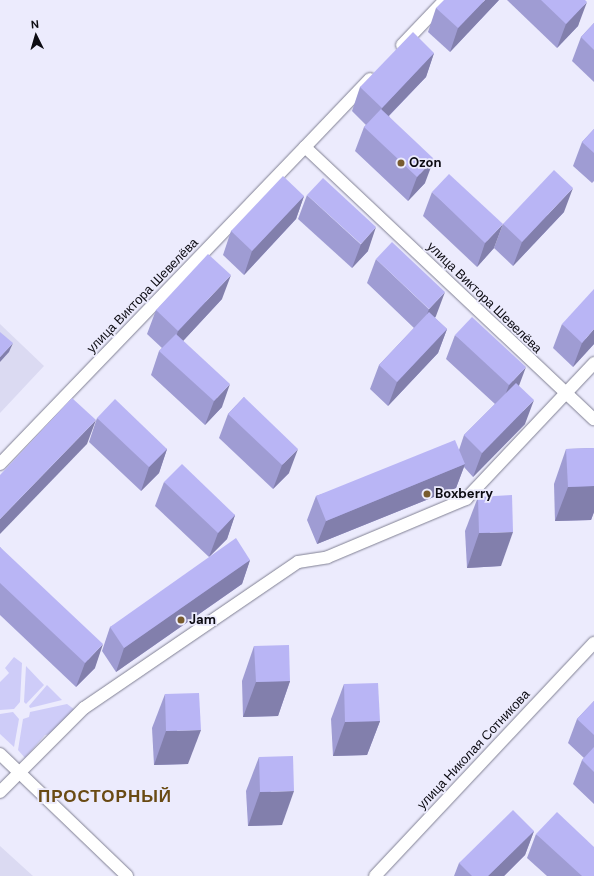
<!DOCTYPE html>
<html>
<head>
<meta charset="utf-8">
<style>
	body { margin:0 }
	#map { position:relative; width:594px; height:876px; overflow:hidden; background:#ecebfd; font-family:"DM Sans",sans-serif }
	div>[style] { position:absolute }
	.built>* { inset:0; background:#dbdaf2 }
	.green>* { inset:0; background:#ceccf8 }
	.roads { filter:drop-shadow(0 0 1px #808093) drop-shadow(0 0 1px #808093) }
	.street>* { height:12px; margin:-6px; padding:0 6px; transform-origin:6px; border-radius:6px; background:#fff }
	.wall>* { inset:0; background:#9f9cd3 }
	.shaded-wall>* { inset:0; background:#827fac }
	.building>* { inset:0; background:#b9b5f5 }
	.dots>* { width:11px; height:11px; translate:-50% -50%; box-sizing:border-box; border:2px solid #ecebfd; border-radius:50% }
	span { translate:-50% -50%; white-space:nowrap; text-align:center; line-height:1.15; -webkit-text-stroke:3.5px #ecebfd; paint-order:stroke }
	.poi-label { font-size:13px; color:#0d0c13; font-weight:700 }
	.left { translate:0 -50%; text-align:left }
	.street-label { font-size:13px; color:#0d0c13 }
	.district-label { font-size:17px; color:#694a13; font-weight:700; letter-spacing:1px }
	.north { position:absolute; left:16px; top:16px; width:40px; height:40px; -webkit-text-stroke:3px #ecebfd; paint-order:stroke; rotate:355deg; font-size:11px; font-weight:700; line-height:16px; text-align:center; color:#0d0c13 }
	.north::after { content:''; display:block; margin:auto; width:14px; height:18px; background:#0d0c13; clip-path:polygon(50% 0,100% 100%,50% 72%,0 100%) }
</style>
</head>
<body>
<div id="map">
	<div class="built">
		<i style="clip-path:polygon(0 324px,44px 366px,0 413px)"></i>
		<i style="clip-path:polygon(0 846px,33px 876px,0 876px)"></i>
	</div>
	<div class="green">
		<i style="clip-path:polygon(14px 657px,22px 663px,20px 702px,14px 709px,0 710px,0 682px,9px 673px,5px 668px)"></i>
		<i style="clip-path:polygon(26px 666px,44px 685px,26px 704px,24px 702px)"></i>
		<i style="clip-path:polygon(47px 685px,62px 700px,30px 708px,29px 706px)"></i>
		<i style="clip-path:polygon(67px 704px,78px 712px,53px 734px,45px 735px,25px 758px,18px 750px,23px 719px,29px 717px,30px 712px)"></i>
		<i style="clip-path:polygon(13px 712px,19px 719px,14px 747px,0 734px,0 714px)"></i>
	</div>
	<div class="roads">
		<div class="street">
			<i style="left:402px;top:45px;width:62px;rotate:-46.3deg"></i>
			<i style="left:305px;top:147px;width:94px;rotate:-46.3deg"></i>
			<i style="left:0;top:464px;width:440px;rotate:-46.1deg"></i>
			<i style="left:305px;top:147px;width:397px;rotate:43.3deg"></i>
			<i style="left:0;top:754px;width:176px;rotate:43.8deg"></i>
			<i style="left:0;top:792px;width:119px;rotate:-45deg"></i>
			<i style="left:84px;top:708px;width:259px;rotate:-34.3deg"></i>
			<i style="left:298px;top:562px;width:30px;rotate:-9deg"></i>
			<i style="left:328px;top:557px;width:150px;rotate:-22.8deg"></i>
			<i style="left:466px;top:499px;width:187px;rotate:-46.7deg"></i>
			<i style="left:375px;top:876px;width:320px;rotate:-46.8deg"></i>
		</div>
	</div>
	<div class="wall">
		<i style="clip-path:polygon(499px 0,450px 52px,428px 32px,436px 8px)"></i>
		<i style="clip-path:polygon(507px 0,585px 0,578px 26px,557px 48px)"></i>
		<i style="clip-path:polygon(594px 23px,594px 82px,572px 61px,581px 37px)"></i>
		<i style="clip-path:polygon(434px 53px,426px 77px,389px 116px,425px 183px,408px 201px,355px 151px,364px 127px,366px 125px,352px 111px,360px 87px)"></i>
		<i style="clip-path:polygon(594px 129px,594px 181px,592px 183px,573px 166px,582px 142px)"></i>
		<i style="clip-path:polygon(432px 192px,494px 248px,477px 267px,423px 216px)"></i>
		<i style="clip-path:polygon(307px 195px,368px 251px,352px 268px,298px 219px)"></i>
		<i style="clip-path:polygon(304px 196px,296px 219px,244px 275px,223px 255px,231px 231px)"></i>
		<i style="clip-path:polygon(564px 212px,513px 266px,494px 248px,503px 224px)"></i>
		<i style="clip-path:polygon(376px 259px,436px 316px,435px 318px,447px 329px,438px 353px,388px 406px,370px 389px,379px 365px,414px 328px,367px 283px)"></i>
		<i style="clip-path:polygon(222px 299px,183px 341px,222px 407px,205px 425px,151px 375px,159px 351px,162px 348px,147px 334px,156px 310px)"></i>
		<i style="clip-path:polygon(562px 324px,594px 344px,573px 367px,553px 348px)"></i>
		<i style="clip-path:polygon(455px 335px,519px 386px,525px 424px,473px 477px,464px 467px,456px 488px,317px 544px,307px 520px,316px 496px,459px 450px,464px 435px,495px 404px,446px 359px)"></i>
		<i style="clip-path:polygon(244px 397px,289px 473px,273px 489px,219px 438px,228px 414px)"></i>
		<i style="clip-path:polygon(97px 418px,167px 449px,159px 473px,141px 491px,89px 442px)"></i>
		<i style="clip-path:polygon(594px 448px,594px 512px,591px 520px,555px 521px,554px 484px,566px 449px)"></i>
		<i style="clip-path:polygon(164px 482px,235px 515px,227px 539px,209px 557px,155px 506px)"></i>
		<i style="clip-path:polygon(478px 497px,501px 566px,467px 568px,465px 531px)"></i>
		<i style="clip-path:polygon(0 547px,95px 668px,76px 687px,0 615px)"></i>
		<i style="clip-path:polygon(250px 560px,242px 584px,116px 672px,102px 651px,110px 627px)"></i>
		<i style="clip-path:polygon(254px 646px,290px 681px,278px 716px,243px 717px,242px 681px)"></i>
		<i style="clip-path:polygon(344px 684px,380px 721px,367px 755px,333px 756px,331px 719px)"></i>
		<i style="clip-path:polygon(165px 694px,188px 764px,154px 765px,152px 728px)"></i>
		<i style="clip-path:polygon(594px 701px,594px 804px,573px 784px,582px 760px,584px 758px,568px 743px,577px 719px)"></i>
		<i style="clip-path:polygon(259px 757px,282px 825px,248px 826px,246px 791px)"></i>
		<i style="clip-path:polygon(534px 831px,525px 855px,504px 876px,454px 876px,459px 863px)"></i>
		<i style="clip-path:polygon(536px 834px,594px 876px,547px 876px,527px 858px)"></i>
	</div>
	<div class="shaded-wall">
		<i style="clip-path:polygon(485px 0,499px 0,450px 52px,458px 28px)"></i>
		<i style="clip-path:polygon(587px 2px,578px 26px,557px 48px,566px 24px)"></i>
		<i style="clip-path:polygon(434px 53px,426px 77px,373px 132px,382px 108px)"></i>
		<i style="clip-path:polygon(434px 159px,425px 183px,408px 201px,417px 177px)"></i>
		<i style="clip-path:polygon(573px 188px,564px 212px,513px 266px,522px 242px)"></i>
		<i style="clip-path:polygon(304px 196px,296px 219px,244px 275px,252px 251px)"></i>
		<i style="clip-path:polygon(503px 224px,494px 248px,477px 267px,485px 243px)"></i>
		<i style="clip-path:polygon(376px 227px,368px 251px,352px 268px,361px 244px)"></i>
		<i style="clip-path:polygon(231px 275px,222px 299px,170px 355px,178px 331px)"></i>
		<i style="clip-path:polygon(445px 292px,436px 316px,420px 333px,429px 309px)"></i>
		<i style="clip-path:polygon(447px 329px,438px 353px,388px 406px,397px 382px)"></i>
		<i style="clip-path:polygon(594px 329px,594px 344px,573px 367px,582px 343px)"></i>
		<i style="clip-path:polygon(13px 343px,9px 352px,0 362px,0 357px)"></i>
		<i style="clip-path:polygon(526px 367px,517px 391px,500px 409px,509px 385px)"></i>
		<i style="clip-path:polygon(230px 384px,222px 407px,205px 425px,214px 401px)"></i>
		<i style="clip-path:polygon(534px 400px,525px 424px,473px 477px,482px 453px)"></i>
		<i style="clip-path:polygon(96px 420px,87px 444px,0 534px,0 519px)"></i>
		<i style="clip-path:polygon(167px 449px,159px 473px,141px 491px,149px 467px)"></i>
		<i style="clip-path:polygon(298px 449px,289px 473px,273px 489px,282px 465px)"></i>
		<i style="clip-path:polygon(465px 464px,456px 488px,317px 544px,326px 521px)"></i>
		<i style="clip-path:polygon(594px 486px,594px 512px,591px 520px,555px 521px,568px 487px)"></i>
		<i style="clip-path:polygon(235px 515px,227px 539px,209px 557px,218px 533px)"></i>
		<i style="clip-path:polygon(513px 532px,501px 566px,467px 568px,479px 533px)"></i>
		<i style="clip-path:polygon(250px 560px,242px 584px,116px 672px,124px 648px)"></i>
		<i style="clip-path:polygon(103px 644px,95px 668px,76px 687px,85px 663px)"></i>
		<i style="clip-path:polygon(290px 681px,278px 716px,243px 717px,256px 682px)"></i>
		<i style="clip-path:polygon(380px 721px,367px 755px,333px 756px,345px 722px)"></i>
		<i style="clip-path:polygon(201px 730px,188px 764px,154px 765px,166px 731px)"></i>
		<i style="clip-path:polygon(294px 791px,282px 825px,248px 826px,260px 792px)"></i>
		<i style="clip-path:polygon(534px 831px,525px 855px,504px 876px,488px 876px)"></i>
	</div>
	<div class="building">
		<i style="clip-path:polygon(444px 0,485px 0,458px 28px,436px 8px)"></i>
		<i style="clip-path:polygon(541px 0,585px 0,587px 2px,566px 24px)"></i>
		<i style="clip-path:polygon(594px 23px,594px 50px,581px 37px)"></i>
		<i style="clip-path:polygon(413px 32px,434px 53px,382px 108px,360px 87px)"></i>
		<i style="clip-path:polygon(381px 109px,434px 159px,417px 177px,364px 127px)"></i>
		<i style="clip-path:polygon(594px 129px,594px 153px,582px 142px)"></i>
		<i style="clip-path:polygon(554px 170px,573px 188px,522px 242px,503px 224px)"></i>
		<i style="clip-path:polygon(449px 174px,503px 224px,485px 243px,432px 192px)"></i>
		<i style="clip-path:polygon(283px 176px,304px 196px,252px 251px,231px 231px)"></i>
		<i style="clip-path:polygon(323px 178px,376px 227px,361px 244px,307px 195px)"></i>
		<i style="clip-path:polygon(392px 242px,445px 292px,429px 309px,376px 259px)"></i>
		<i style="clip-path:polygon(208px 254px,231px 275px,178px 331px,156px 310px)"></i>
		<i style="clip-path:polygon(594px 289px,594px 329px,582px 343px,562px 324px)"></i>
		<i style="clip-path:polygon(429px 312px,447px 329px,397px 382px,379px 365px)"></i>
		<i style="clip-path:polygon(472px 317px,526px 367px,509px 385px,455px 335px)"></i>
		<i style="clip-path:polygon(0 332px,13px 343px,0 357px)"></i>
		<i style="clip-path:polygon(176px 334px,230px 384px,214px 401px,159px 351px)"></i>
		<i style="clip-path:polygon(516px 383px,534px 400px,482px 453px,464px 435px)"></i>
		<i style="clip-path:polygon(244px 397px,298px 449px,282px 465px,228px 414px)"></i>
		<i style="clip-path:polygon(72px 398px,96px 420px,0 519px,0 475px)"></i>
		<i style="clip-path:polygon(115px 399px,167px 449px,149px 467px,97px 418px)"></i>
		<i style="clip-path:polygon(455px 440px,465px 464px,326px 521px,316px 496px)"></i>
		<i style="clip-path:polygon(594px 448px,594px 486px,568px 487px,566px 449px)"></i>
		<i style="clip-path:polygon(182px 464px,235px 515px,218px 533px,164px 482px)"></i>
		<i style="clip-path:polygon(512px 495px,513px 532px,479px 533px,478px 497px)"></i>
		<i style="clip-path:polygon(236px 538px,250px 560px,124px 648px,110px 627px)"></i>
		<i style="clip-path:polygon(0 547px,103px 644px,85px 663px,0 583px)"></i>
		<i style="clip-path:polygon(289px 645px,290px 681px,256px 682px,254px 646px)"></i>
		<i style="clip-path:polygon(378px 683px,380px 721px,345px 722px,344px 684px)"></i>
		<i style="clip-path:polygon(199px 693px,201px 730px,166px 731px,165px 694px)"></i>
		<i style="clip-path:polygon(594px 701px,594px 735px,577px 719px)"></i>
		<i style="clip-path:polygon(594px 747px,594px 772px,582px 760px)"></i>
		<i style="clip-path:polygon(293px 756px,294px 791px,260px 792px,259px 757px)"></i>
		<i style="clip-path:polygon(513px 810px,534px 831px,488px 876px,472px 876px,459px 863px)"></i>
		<i style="clip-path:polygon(557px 812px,594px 847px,594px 876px,582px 876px,536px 834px)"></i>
	</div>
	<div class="dots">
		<i style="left:401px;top:163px;background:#785c2f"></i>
		<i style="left:427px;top:494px;background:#785c2f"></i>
		<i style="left:181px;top:620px;background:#785c2f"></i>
	</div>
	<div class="poi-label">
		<span class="left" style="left:409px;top:163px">Ozon</span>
		<span class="left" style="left:435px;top:494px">Boxberry</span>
		<span class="left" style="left:189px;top:620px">Jam</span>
	</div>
	<div class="street-label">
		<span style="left:143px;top:296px;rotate:-46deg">улица Виктора Шевелёва</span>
		<span style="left:484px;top:298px;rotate:44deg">улица Виктора Шевелёва</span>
		<span style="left:474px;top:750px;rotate:-47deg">улица Николая Сотникова</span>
	</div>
	<div class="district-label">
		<span style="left:105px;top:797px">ПРОСТОРНЫЙ</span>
	</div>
	<div class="north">N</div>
</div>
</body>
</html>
